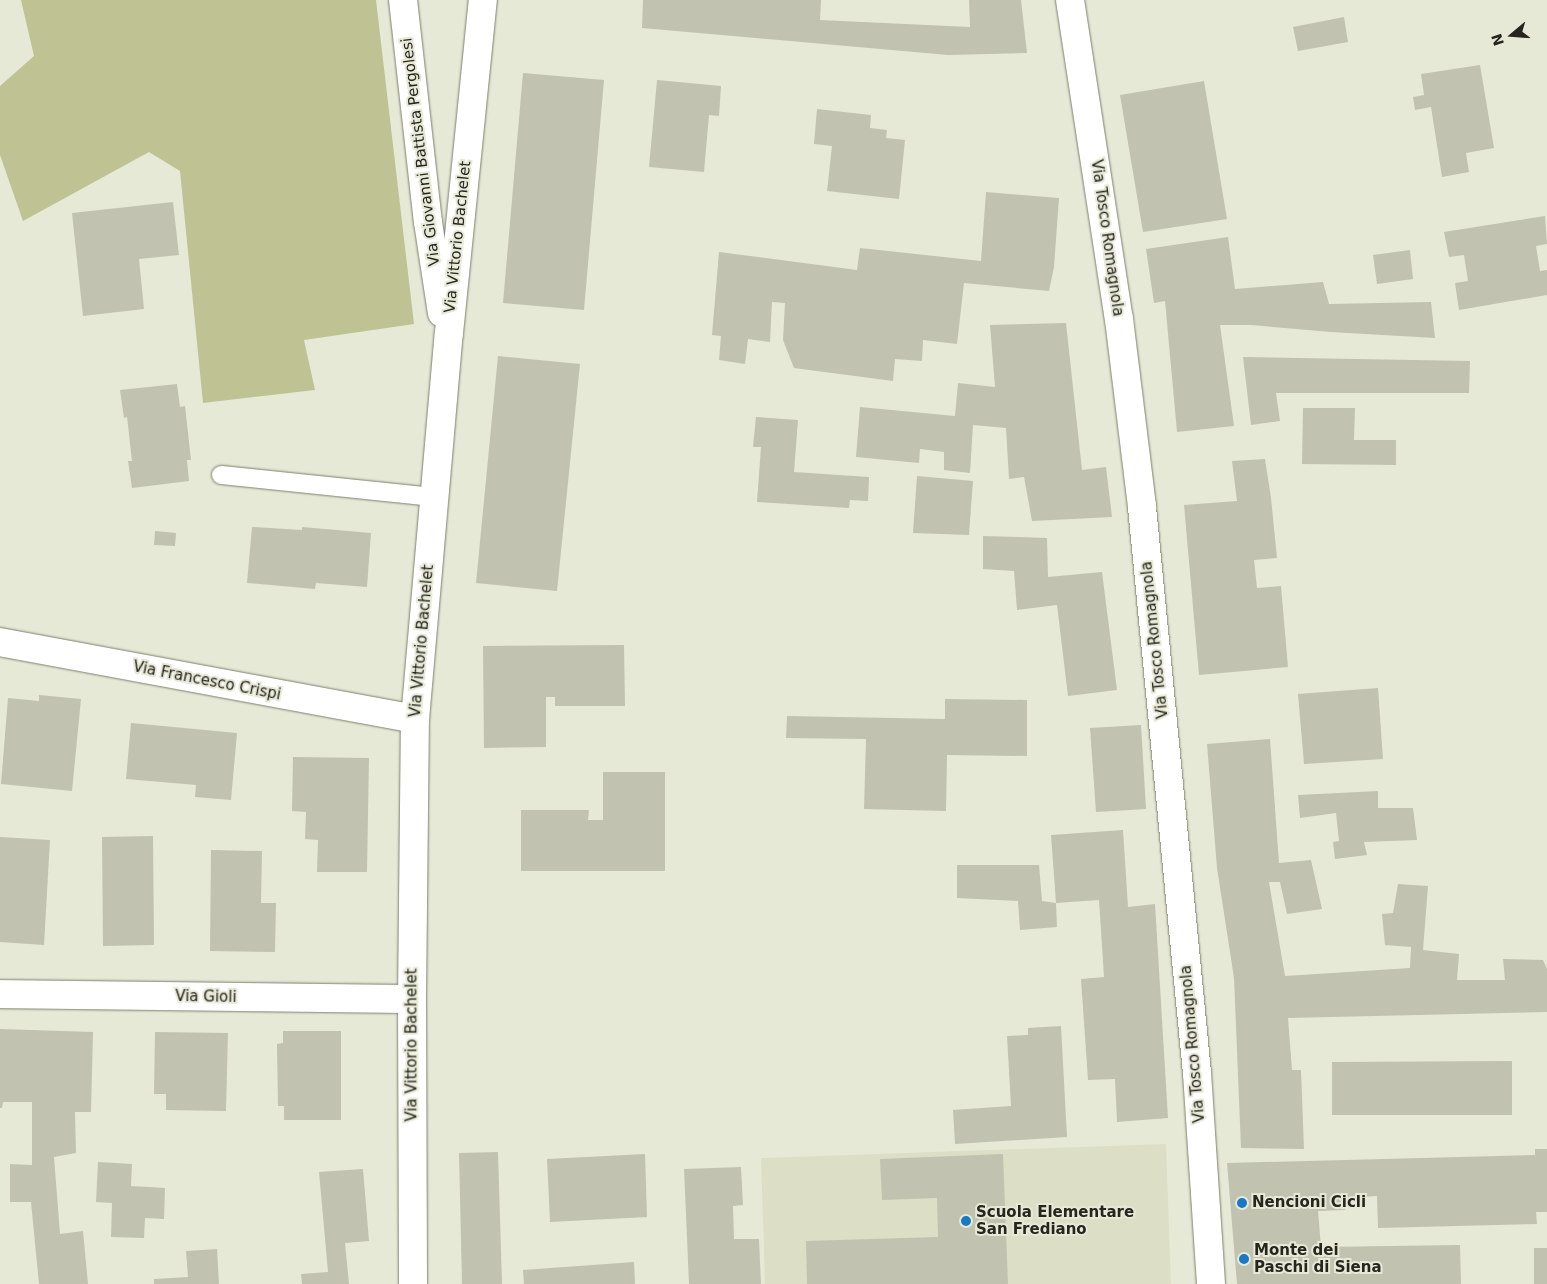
<!DOCTYPE html>
<html>
<head>
<meta charset="utf-8">
<style>
	body { margin:0 }
	#map { position:relative; width:1547px; height:1284px; overflow:hidden; background:#e7e9d7; font-family:"DejaVu Sans",sans-serif }
	div>[style] { position:absolute }
	.built>* { inset:0; background:#dcdfc5 }
	.green>* { inset:0; background:#bfc293 }
	.building>* { inset:0; background:#c1c2b0 }
	.roads { filter:drop-shadow(0 0 1px #7e806f) drop-shadow(0 0 1px #7e806f) }
	.lane>* { height:18px; margin:-9px; padding:0 9px; transform-origin:9px; border-radius:9px; background:#fff }
	.street>* { height:28px; margin:-14px; padding:0 14px; transform-origin:14px; border-radius:14px; background:#fff }
	.primary>* { height:28px; margin:-14px; padding:0 14px; transform-origin:14px; border-radius:14px; background:#fff }
	.dots>* { width:14px; height:14px; translate:-50% -50%; box-sizing:border-box; border:2px solid #e7e9d7; border-radius:50% }
	span { translate:-50% -50%; white-space:nowrap; text-align:center; line-height:1.15; -webkit-text-stroke:4px #e7e9d7; paint-order:stroke }
	.street-label { font-size:15px; color:#26261f }
	.poi-label { font-size:15px; color:#26261f; font-weight:700 }
	.left { translate:0 -50%; text-align:left }
	.north { position:absolute; left:1487px; top:10px; width:50px; height:50px; -webkit-text-stroke:4px #e7e9d7; paint-order:stroke; rotate:252deg; font-size:14px; font-weight:700; line-height:20px; text-align:center; color:#26261f }
	.north::after { content:''; display:block; margin:auto; width:18px; height:22px; background:#26261f; clip-path:polygon(50% 0,100% 100%,50% 72%,0 100%) }
</style>
</head>
<body>
<div id="map">
	<div class="built">
		<i style="clip-path:polygon(1166px 1144px,1171px 1284px,765px 1284px,761px 1158px)"></i>
	</div>
	<div class="green">
		<i style="clip-path:polygon(21px 0,376px 0,414px 324px,304px 340px,315px 390px,203px 403px,180px 171px,149px 152px,23px 221px,0 155px,0 86px,34px 56px)"></i>
	</div>
	<div class="building">
		<i style="clip-path:polygon(643px 0,821px 0,820px 20px,970px 27px,969px 0,1021px 0,1027px 53px,948px 55px,642px 28px)"></i>
		<i style="clip-path:polygon(1344px 17px,1348px 42px,1298px 51px,1293px 27px)"></i>
		<i style="clip-path:polygon(1480px 65px,1494px 148px,1466px 153px,1469px 172px,1442px 177px,1431px 107px,1415px 110px,1413px 97px,1424px 95px,1421px 74px)"></i>
		<i style="clip-path:polygon(523px 73px,604px 80px,584px 310px,503px 303px)"></i>
		<i style="clip-path:polygon(657px 80px,721px 86px,719px 116px,709px 115px,704px 172px,649px 167px)"></i>
		<i style="clip-path:polygon(1204px 81px,1227px 219px,1143px 232px,1120px 95px)"></i>
		<i style="clip-path:polygon(817px 109px,871px 115px,870px 128px,887px 130px,886px 138px,905px 140px,899px 199px,827px 191px,832px 146px,814px 144px)"></i>
		<i style="clip-path:polygon(986px 192px,1059px 198px,1054px 267px,1049px 291px,964px 283px,957px 344px,923px 340px,922px 361px,895px 359px,893px 381px,794px 368px,783px 340px,785px 303px,772px 302px,770px 342px,748px 339px,745px 364px,719px 360px,721px 336px,712px 335px,719px 252px,857px 270px,860px 248px,981px 261px)"></i>
		<i style="clip-path:polygon(173px 202px,179px 255px,139px 259px,144px 309px,83px 316px,72px 213px)"></i>
		<i style="clip-path:polygon(1545px 216px,1547px 244px,1536px 246px,1540px 271px,1547px 270px,1547px 295px,1459px 310px,1455px 283px,1468px 281px,1464px 255px,1449px 257px,1444px 232px)"></i>
		<i style="clip-path:polygon(1228px 237px,1235px 289px,1323px 282px,1329px 304px,1431px 302px,1435px 338px,1331px 332px,1251px 325px,1220px 325px,1234px 426px,1177px 432px,1165px 301px,1154px 303px,1146px 249px)"></i>
		<i style="clip-path:polygon(1410px 250px,1413px 279px,1377px 284px,1373px 255px)"></i>
		<i style="clip-path:polygon(1066px 323px,1082px 470px,1106px 467px,1112px 517px,1032px 521px,1024px 477px,1009px 479px,1006px 428px,973px 425px,970px 473px,944px 470px,944px 452px,920px 449px,919px 463px,856px 457px,860px 407px,955px 416px,958px 383px,995px 387px,990px 325px)"></i>
		<i style="clip-path:polygon(498px 356px,580px 364px,557px 591px,476px 583px)"></i>
		<i style="clip-path:polygon(1243px 357px,1470px 361px,1469px 393px,1276px 393px,1280px 421px,1251px 425px)"></i>
		<i style="clip-path:polygon(177px 384px,180px 407px,185px 406px,191px 460px,187px 460px,189px 481px,132px 488px,128px 461px,132px 461px,127px 417px,124px 418px,120px 390px)"></i>
		<i style="clip-path:polygon(1303px 408px,1355px 408px,1354px 440px,1396px 440px,1396px 465px,1302px 464px)"></i>
		<i style="clip-path:polygon(756px 417px,798px 420px,794px 472px,869px 477px,868px 501px,850px 500px,849px 508px,757px 502px,761px 447px,753px 447px)"></i>
		<i style="clip-path:polygon(1265px 459px,1271px 498px,1277px 558px,1254px 560px,1257px 588px,1281px 586px,1288px 667px,1199px 675px,1184px 505px,1237px 501px,1232px 461px)"></i>
		<i style="clip-path:polygon(917px 476px,973px 481px,969px 535px,913px 533px)"></i>
		<i style="clip-path:polygon(252px 527px,302px 530px,302px 527px,371px 533px,367px 587px,316px 583px,315px 589px,247px 583px)"></i>
		<i style="clip-path:polygon(155px 531px,176px 533px,175px 546px,154px 545px)"></i>
		<i style="clip-path:polygon(983px 536px,1047px 538px,1048px 577px,1102px 572px,1117px 690px,1068px 696px,1057px 605px,1017px 610px,1014px 571px,983px 569px)"></i>
		<i style="clip-path:polygon(624px 645px,625px 706px,555px 706px,555px 697px,546px 697px,546px 747px,484px 748px,483px 646px)"></i>
		<i style="clip-path:polygon(1378px 688px,1383px 759px,1304px 764px,1298px 694px)"></i>
		<i style="clip-path:polygon(39px 695px,81px 699px,72px 791px,1px 784px,8px 698px,39px 701px)"></i>
		<i style="clip-path:polygon(945px 699px,1027px 700px,1027px 756px,947px 755px,946px 811px,864px 809px,866px 739px,786px 738px,787px 716px,945px 719px)"></i>
		<i style="clip-path:polygon(131px 723px,237px 733px,231px 800px,195px 797px,196px 785px,126px 779px)"></i>
		<i style="clip-path:polygon(1141px 725px,1146px 809px,1096px 812px,1090px 728px)"></i>
		<i style="clip-path:polygon(1270px 739px,1279px 863px,1311px 860px,1322px 909px,1287px 914px,1280px 882px,1269px 882px,1285px 976px,1410px 968px,1411px 947px,1385px 945px,1382px 914px,1393px 913px,1398px 884px,1428px 886px,1423px 950px,1459px 954px,1457px 980px,1505px 980px,1503px 959px,1543px 960px,1547px 969px,1547px 1012px,1288px 1018px,1292px 1070px,1301px 1070px,1304px 1149px,1241px 1148px,1234px 978px,1217px 868px,1207px 744px)"></i>
		<i style="clip-path:polygon(293px 757px,369px 758px,367px 872px,317px 872px,318px 840px,305px 839px,306px 812px,292px 811px)"></i>
		<i style="clip-path:polygon(603px 772px,665px 772px,665px 871px,521px 871px,521px 810px,589px 810px,588px 820px,603px 820px)"></i>
		<i style="clip-path:polygon(1378px 791px,1378px 808px,1413px 808px,1417px 840px,1364px 842px,1367px 855px,1335px 859px,1333px 842px,1339px 841px,1336px 813px,1300px 818px,1298px 795px)"></i>
		<i style="clip-path:polygon(1123px 830px,1128px 907px,1155px 904px,1168px 1118px,1117px 1122px,1115px 1079px,1088px 1080px,1081px 979px,1104px 977px,1099px 900px,1056px 903px,1051px 835px)"></i>
		<i style="clip-path:polygon(153px 836px,154px 945px,103px 946px,102px 837px)"></i>
		<i style="clip-path:polygon(0 837px,50px 840px,44px 945px,0 942px)"></i>
		<i style="clip-path:polygon(211px 850px,262px 851px,261px 903px,276px 903px,275px 952px,210px 951px)"></i>
		<i style="clip-path:polygon(957px 865px,1039px 865px,1042px 901px,1056px 903px,1057px 927px,1020px 930px,1018px 901px,957px 898px)"></i>
		<i style="clip-path:polygon(1061px 1026px,1067px 1137px,955px 1144px,953px 1110px,1011px 1106px,1007px 1036px,1028px 1035px,1028px 1028px)"></i>
		<i style="clip-path:polygon(0 1029px,93px 1032px,91px 1112px,75px 1112px,76px 1153px,54px 1157px,60px 1234px,83px 1231px,88px 1284px,39px 1284px,31px 1202px,10px 1202px,10px 1164px,32px 1165px,32px 1102px,3px 1102px,2px 1108px,0 1108px)"></i>
		<i style="clip-path:polygon(283px 1031px,341px 1031px,341px 1120px,284px 1120px,284px 1106px,278px 1106px,277px 1044px,283px 1043px)"></i>
		<i style="clip-path:polygon(155px 1032px,228px 1033px,226px 1111px,166px 1110px,166px 1094px,154px 1094px)"></i>
		<i style="clip-path:polygon(1512px 1061px,1512px 1115px,1332px 1115px,1332px 1062px)"></i>
		<i style="clip-path:polygon(1535px 1149px,1547px 1149px,1547px 1212px,1536px 1212px,1537px 1224px,1378px 1228px,1377px 1196px,1344px 1198px,1345px 1210px,1318px 1211px,1321px 1247px,1460px 1245px,1461px 1284px,1237px 1284px,1227px 1163px,1535px 1155px)"></i>
		<i style="clip-path:polygon(498px 1152px,502px 1284px,462px 1284px,459px 1153px)"></i>
		<i style="clip-path:polygon(645px 1154px,647px 1217px,550px 1222px,547px 1159px)"></i>
		<i style="clip-path:polygon(1003px 1154px,1008px 1284px,807px 1284px,806px 1241px,938px 1237px,937px 1198px,882px 1200px,880px 1159px)"></i>
		<i style="clip-path:polygon(98px 1162px,132px 1164px,131px 1186px,165px 1188px,164px 1219px,145px 1218px,144px 1238px,111px 1237px,112px 1203px,96px 1202px)"></i>
		<i style="clip-path:polygon(741px 1167px,743px 1205px,733px 1206px,734px 1239px,759px 1239px,761px 1284px,689px 1284px,684px 1169px)"></i>
		<i style="clip-path:polygon(363px 1169px,369px 1241px,345px 1243px,349px 1284px,302px 1284px,301px 1274px,328px 1272px,319px 1172px)"></i>
		<i style="clip-path:polygon(1534px 1248px,1547px 1248px,1547px 1284px,1534px 1284px)"></i>
		<i style="clip-path:polygon(217px 1249px,219px 1284px,154px 1284px,154px 1279px,188px 1277px,186px 1251px)"></i>
		<i style="clip-path:polygon(634px 1262px,635px 1284px,524px 1284px,523px 1270px)"></i>
	</div>
	<div class="roads">
		<div class="lane">
			<i style="left:221px;top:475px;width:214px;rotate:5.9deg"></i>
		</div>
		<div class="street">
			<i style="left:403px;top:0;width:223px;rotate:83.6deg"></i>
			<i style="left:428px;top:222px;width:92px;rotate:81.3deg"></i>
			<i style="left:0;top:642px;width:422px;rotate:10.5deg"></i>
			<i style="left:0;top:994px;width:412px;rotate:0.7deg"></i>
			<i style="left:413px;top:1284px;width:285px;rotate:-90.2deg"></i>
			<i style="left:412px;top:999px;width:280px;rotate:-89.4deg"></i>
			<i style="left:415px;top:719px;width:387px;rotate:-85deg"></i>
			<i style="left:449px;top:333px;width:335px;rotate:-84.2deg"></i>
		</div>
		<div class="primary">
			<i style="left:1070px;top:0;width:323px;rotate:81.3deg"></i>
			<i style="left:1119px;top:319px;width:189px;rotate:83deg"></i>
			<i style="left:1142px;top:507px;width:569px;rotate:84.45deg"></i>
			<i style="left:1197px;top:1073px;width:211px;rotate:86.2deg"></i>
		</div>
	</div>
	<div class="dots">
		<i style="left:1242px;top:1203px;background:#1979c5"></i>
		<i style="left:966px;top:1221px;background:#1979c5"></i>
		<i style="left:1244px;top:1259px;background:#1979c5"></i>
	</div>
	<div class="street-label">
		<span style="left:421px;top:152px;rotate:-97deg">Via Giovanni Battista Pergolesi</span>
		<span style="left:458px;top:237px;rotate:-84deg">Via Vittorio Bachelet</span>
		<span style="left:1107px;top:238px;rotate:82deg">Via Tosco Romagnola</span>
		<span style="left:1155px;top:640px;rotate:-96deg">Via Tosco Romagnola</span>
		<span style="left:422px;top:641px;rotate:-85deg">Via Vittorio Bachelet</span>
		<span style="left:207px;top:681px;rotate:11deg">Via Francesco Crispi</span>
		<span style="left:206px;top:997px;rotate:1deg">Via Gioli</span>
		<span style="left:1193px;top:1044px;rotate:-95deg">Via Tosco Romagnola</span>
		<span style="left:412px;top:1045px;rotate:-90deg">Via Vittorio Bachelet</span>
	</div>
	<div class="poi-label">
		<span class="left" style="left:1252px;top:1203px">Nencioni Cicli</span>
		<span class="left" style="left:976px;top:1221px">Scuola Elementare<br>San Frediano</span>
		<span class="left" style="left:1254px;top:1259px">Monte dei<br>Paschi di Siena</span>
	</div>
	<div class="north">N</div>
</div>
</body>
</html>
